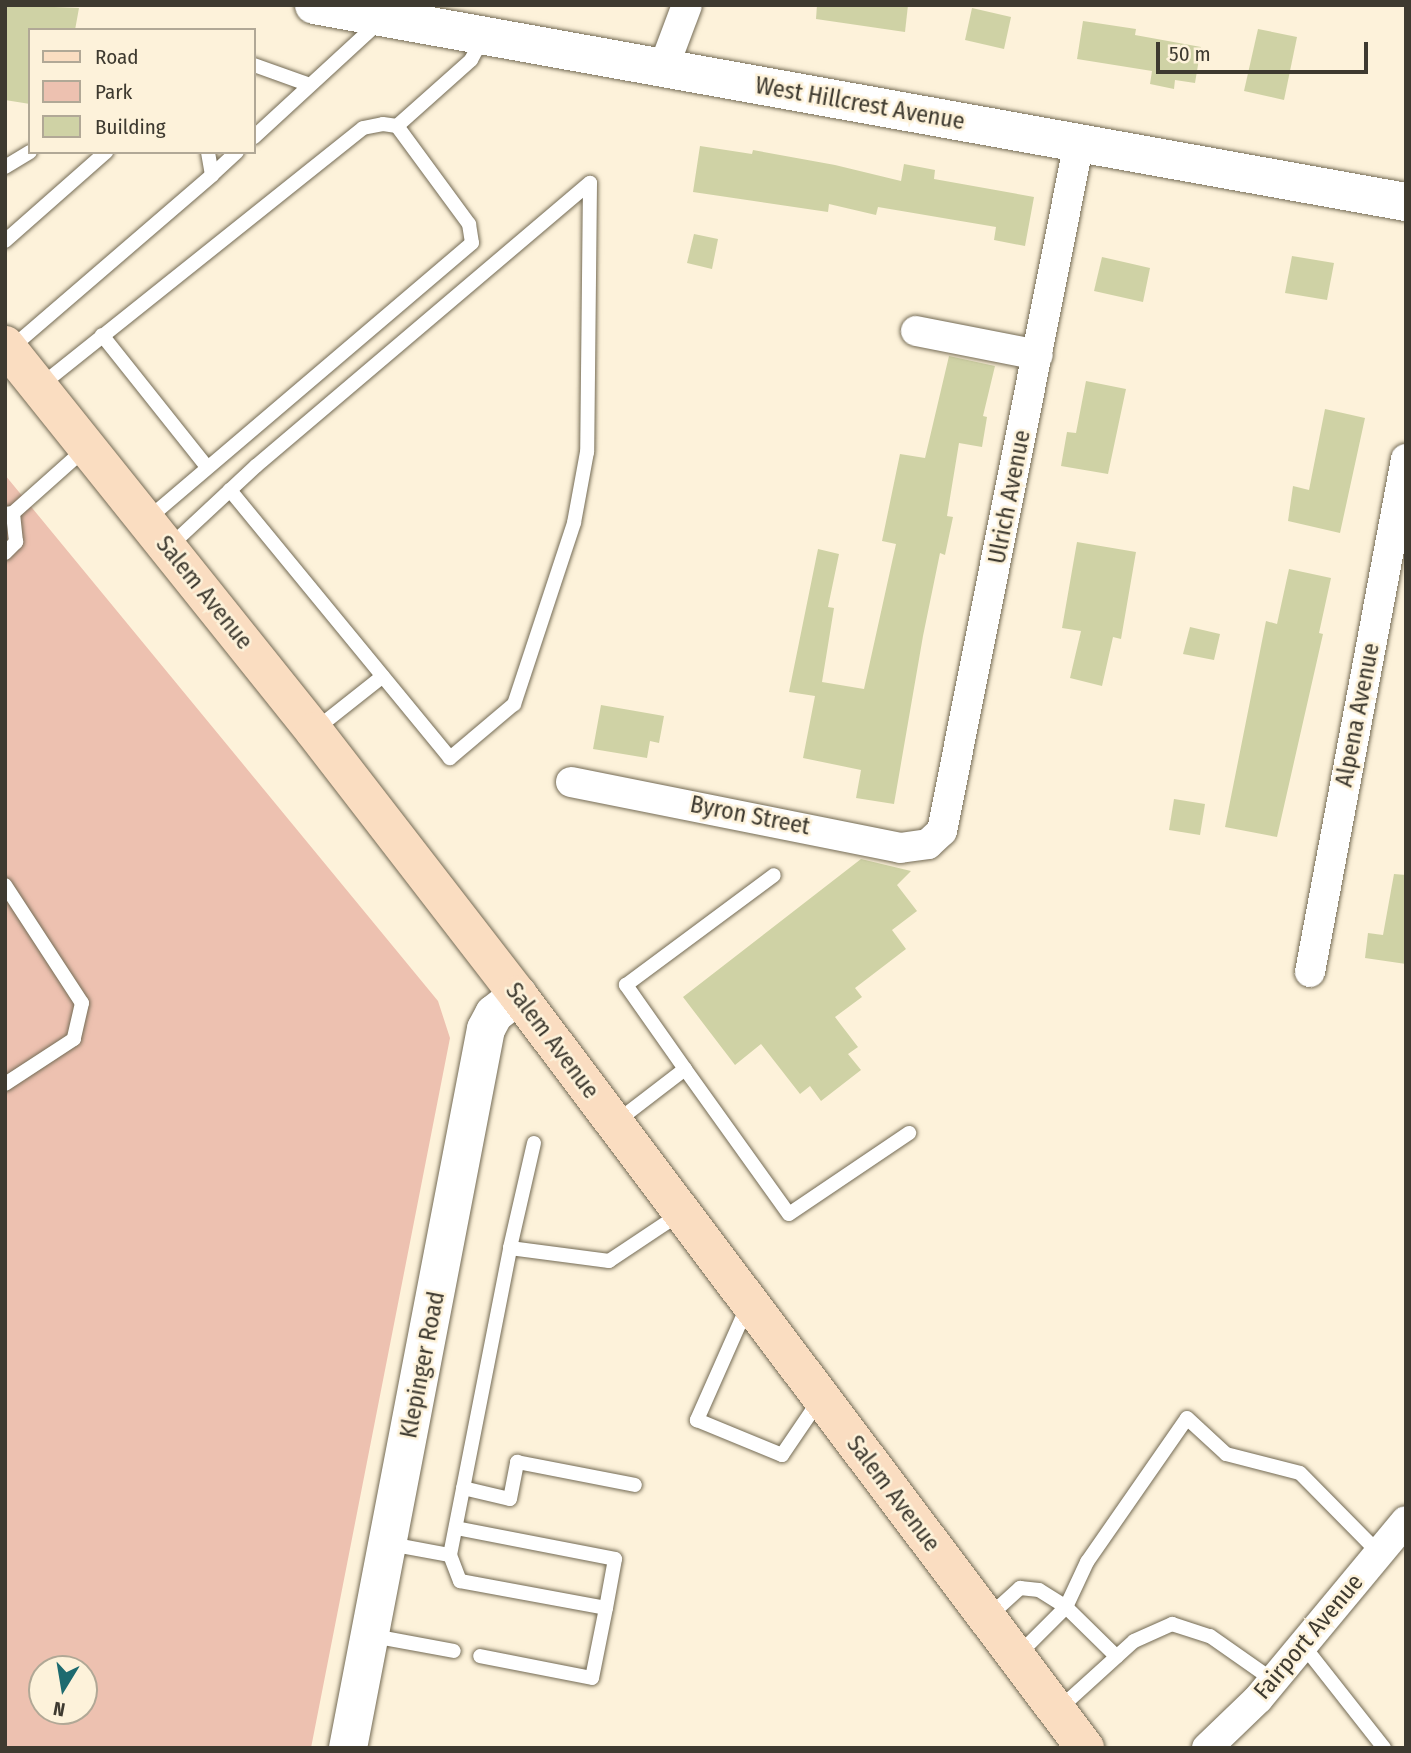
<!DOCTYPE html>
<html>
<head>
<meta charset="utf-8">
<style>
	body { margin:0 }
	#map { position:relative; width:1411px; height:1753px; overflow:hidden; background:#fdf2da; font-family:"Fira Sans Condensed",sans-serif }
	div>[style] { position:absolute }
	.green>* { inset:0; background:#edc1b0 }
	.building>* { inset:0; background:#cfd2a5 }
	.roads { filter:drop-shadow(0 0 2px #746b55) drop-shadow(0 0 2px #746b55) }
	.lane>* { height:14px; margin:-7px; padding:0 7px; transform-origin:7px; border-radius:7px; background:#fff }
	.street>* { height:30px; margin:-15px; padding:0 15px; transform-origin:15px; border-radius:15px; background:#fff }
	.secondary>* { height:38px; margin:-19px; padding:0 19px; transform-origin:19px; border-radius:19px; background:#fff }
	.primary>* { height:38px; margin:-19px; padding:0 19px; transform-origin:19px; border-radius:19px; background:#faddc1 }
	span { translate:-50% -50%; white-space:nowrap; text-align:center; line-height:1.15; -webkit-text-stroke:5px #fdf2da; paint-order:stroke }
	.street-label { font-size:24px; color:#3e3a30 }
	.frame { position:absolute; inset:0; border:7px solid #3e3a30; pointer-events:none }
	.legend { position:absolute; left:28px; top:28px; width:228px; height:126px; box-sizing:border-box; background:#fdf2da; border:2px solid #b1a896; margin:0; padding:9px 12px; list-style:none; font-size:21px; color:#3e3a30 }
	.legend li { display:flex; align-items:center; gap:14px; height:35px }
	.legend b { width:35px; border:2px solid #b1a896 }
	.north { position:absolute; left:28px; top:1655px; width:70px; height:70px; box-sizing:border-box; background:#fdf2da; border:2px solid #b1a896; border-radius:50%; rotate:191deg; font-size:19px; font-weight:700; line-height:28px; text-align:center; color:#3e3a30 }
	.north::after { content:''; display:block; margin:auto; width:24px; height:32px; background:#1d6a6f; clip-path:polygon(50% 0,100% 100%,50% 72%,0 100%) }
	.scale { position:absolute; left:1156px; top:42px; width:212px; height:32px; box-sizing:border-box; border:4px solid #3e3a30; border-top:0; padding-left:9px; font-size:21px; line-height:24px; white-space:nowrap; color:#3e3a30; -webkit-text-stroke:5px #fdf2da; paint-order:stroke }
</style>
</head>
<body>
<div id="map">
	<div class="green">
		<i style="clip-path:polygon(evenodd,5px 475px,438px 1001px,450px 1038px,311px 1748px,5px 1748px,5px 475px,42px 1669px,84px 1669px,84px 1711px,42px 1711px,42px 1669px)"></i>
	</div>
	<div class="building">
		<i style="clip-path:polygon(5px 5px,79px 8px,75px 30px,30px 30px,30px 104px,5px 100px)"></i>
		<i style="clip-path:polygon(817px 5px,908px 5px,905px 32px,816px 19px)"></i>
		<i style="clip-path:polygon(972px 8px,1011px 17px,1004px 49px,965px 40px)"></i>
		<i style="clip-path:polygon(1083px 21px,1136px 29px,1135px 35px,1201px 47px,1195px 83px,1175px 80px,1174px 89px,1150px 84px,1152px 71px,1077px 59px)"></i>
		<i style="clip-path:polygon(1258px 29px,1297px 37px,1284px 100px,1244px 91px)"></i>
		<i style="clip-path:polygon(700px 146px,752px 154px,753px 150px,835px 165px,901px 181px,904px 164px,935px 170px,934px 179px,1034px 197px,1025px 246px,994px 240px,996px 227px,878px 207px,876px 215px,829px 204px,828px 212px,693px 192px)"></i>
		<i style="clip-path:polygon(694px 234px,718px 239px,712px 269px,687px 263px)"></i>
		<i style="clip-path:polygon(1292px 256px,1334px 263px,1327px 300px,1285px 293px)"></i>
		<i style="clip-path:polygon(1102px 257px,1150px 268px,1143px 302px,1094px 291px)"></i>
		<i style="clip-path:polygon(949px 356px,995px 366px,983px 416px,987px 417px,982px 447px,959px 443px,947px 516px,953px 517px,945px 555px,940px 553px,923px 636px,894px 804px,856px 798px,861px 770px,803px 758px,815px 696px,789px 692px,818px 549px,839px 554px,828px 607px,834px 608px,822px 682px,864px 689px,896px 544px,882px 541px,900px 454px,925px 458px)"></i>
		<i style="clip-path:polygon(1086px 381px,1126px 389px,1108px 474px,1061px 466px,1067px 432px,1076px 433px)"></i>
		<i style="clip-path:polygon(1325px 409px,1365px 418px,1340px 533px,1288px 521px,1293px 486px,1309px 490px)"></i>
		<i style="clip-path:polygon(1077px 542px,1136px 552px,1121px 639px,1113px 637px,1102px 686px,1070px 678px,1081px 631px,1062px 628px)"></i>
		<i style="clip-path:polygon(1289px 569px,1331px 578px,1319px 633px,1323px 634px,1277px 837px,1225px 827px,1266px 621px,1277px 624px)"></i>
		<i style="clip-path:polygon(1190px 627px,1220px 634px,1214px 660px,1183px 654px)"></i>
		<i style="clip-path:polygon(601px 705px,664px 716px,659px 743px,650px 741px,647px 758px,593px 749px)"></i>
		<i style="clip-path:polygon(1174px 799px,1205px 804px,1200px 835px,1169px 830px)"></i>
		<i style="clip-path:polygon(861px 859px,911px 871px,897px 885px,917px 911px,892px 930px,906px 949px,855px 988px,862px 997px,835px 1017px,858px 1047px,848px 1054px,861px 1070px,821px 1101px,810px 1086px,800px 1094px,761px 1044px,735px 1065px,683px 997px)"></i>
		<i style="clip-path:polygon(1394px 874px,1406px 875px,1406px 964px,1365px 958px,1368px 933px,1383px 935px)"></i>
	</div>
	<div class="roads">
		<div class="lane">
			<i style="left:254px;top:65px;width:59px;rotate:19.7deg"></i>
			<i style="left:397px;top:126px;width:99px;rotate:-41.7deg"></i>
			<i style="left:471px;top:60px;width:26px;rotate:-62deg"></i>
			<i style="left:254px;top:137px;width:171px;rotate:-42.6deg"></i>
			<i style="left:5px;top:167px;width:29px;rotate:-31deg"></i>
			<i style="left:212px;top:175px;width:34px;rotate:-43deg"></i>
			<i style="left:5px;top:241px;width:135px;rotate:-41.4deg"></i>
			<i style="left:102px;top:335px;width:169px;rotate:51.5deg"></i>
			<i style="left:10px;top:349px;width:267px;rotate:-40.7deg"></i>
			<i style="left:212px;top:175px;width:23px;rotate:-100deg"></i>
			<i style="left:40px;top:386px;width:413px;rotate:-38.6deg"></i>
			<i style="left:363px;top:128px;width:20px;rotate:-11deg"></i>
			<i style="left:383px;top:124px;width:14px;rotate:8deg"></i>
			<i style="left:397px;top:126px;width:122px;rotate:53.7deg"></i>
			<i style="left:469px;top:224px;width:19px;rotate:81deg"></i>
			<i style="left:472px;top:243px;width:427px;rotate:139.6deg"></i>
			<i style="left:5px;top:514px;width:8px;rotate:-7deg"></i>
			<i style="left:13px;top:513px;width:98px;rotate:-41.7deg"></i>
			<i style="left:169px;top:547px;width:119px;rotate:-43deg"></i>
			<i style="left:256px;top:466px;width:438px;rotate:-40.3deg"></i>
			<i style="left:590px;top:183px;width:269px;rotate:90.6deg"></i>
			<i style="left:587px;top:452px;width:72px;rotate:100.4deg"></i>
			<i style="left:574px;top:523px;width:191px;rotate:108.3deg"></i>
			<i style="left:514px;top:704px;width:84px;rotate:139.8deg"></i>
			<i style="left:450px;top:758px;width:347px;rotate:-129.4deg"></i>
			<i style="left:5px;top:553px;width:16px;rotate:-45deg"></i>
			<i style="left:16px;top:542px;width:29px;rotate:-96deg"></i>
			<i style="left:316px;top:729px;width:85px;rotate:-38.3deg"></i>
			<i style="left:5px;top:885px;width:141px;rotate:56.9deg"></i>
			<i style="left:82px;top:1003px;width:37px;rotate:103deg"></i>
			<i style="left:74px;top:1039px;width:82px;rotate:146.9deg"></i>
			<i style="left:685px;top:1069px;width:178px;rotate:54.4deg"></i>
			<i style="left:789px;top:1214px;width:145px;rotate:-34deg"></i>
			<i style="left:616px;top:1122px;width:87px;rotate:-37.5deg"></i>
			<i style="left:685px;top:1069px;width:103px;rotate:-125.1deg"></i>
			<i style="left:626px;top:985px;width:184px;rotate:-36.6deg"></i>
			<i style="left:534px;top:1143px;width:108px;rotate:102.9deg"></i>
			<i style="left:510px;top:1248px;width:100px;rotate:7.5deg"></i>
			<i style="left:609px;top:1261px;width:87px;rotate:-33.7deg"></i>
			<i style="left:747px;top:1307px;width:124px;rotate:113.9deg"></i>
			<i style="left:697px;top:1420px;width:92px;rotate:22.4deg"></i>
			<i style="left:782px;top:1455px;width:68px;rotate:-55.8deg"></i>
			<i style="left:463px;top:1488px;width:48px;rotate:13.2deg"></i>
			<i style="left:510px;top:1499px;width:38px;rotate:-79deg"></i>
			<i style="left:517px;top:1462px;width:120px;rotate:11deg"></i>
			<i style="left:456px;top:1528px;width:162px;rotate:11deg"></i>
			<i style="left:615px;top:1559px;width:50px;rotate:100.4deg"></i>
			<i style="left:390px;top:1544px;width:61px;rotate:10.4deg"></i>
			<i style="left:450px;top:1555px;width:313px;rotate:-78.9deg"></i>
			<i style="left:450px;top:1555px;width:28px;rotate:69deg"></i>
			<i style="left:460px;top:1581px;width:148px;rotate:10.5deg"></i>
			<i style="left:606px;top:1608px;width:71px;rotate:101.3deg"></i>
			<i style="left:592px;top:1678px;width:114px;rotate:-168.9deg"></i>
			<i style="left:987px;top:1618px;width:45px;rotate:-42.3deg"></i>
			<i style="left:1020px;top:1588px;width:19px;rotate:6deg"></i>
			<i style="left:1039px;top:1590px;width:32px;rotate:32deg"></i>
			<i style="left:1066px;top:1607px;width:71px;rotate:44.4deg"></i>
			<i style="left:373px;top:1636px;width:82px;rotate:10.5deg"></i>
			<i style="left:1303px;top:1645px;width:131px;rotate:51.8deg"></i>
			<i style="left:1017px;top:1656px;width:69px;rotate:-45deg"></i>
			<i style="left:1066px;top:1607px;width:50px;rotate:-65deg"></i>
			<i style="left:1087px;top:1562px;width:175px;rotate:-55.2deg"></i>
			<i style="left:1187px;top:1418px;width:53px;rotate:42.7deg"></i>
			<i style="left:1226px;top:1454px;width:76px;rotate:14.4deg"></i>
			<i style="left:1300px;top:1473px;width:112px;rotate:45.4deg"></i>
			<i style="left:1059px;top:1709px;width:101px;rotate:-42.2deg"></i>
			<i style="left:1134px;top:1641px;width:42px;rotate:-24.1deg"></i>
			<i style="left:1172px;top:1624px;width:40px;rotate:18deg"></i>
			<i style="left:1210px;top:1636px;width:78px;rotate:35.1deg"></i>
		</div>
		<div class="street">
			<i style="left:663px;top:69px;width:68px;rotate:-69.4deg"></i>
			<i style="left:916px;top:331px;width:124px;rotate:11.1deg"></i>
			<i style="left:571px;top:782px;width:336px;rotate:11.3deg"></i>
			<i style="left:900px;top:848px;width:28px;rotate:-8deg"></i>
			<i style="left:928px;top:844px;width:19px;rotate:-43deg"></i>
			<i style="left:942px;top:831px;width:702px;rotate:-78.75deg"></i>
			<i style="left:1310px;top:972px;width:522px;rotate:-79.4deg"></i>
			<i style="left:1207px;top:1748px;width:71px;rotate:-43.9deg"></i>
			<i style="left:1258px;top:1699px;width:231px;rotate:-50.3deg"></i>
		</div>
		<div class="secondary">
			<i style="left:314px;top:5px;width:1110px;rotate:10.23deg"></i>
			<i style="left:348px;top:1748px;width:732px;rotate:-79.14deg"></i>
			<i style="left:486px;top:1029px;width:17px;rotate:-62deg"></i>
			<i style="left:494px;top:1014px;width:31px;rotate:-38deg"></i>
		</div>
		<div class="primary">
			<i style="left:5px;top:345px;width:494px;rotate:51.3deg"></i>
			<i style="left:314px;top:731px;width:334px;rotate:52.3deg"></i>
			<i style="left:518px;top:995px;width:943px;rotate:53.02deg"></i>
		</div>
	</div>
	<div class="street-label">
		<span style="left:860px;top:104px;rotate:10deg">West Hillcrest Avenue</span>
		<span style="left:1010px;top:497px;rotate:-79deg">Ulrich Avenue</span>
		<span style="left:204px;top:593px;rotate:51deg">Salem Avenue</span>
		<span style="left:1358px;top:715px;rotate:-79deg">Alpena Avenue</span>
		<span style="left:750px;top:816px;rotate:11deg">Byron Street</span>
		<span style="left:552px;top:1041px;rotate:53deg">Salem Avenue</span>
		<span style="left:423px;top:1365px;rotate:-79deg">Klepinger Road</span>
		<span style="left:893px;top:1494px;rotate:53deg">Salem Avenue</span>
		<span style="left:1309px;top:1637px;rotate:-50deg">Fairport Avenue</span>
	</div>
	<div class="frame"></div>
	<ul class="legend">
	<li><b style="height:9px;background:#faddc1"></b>Road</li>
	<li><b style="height:19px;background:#edc1b0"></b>Park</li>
	<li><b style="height:19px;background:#cfd2a5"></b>Building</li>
	</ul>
	<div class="north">N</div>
	<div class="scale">50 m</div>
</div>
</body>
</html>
